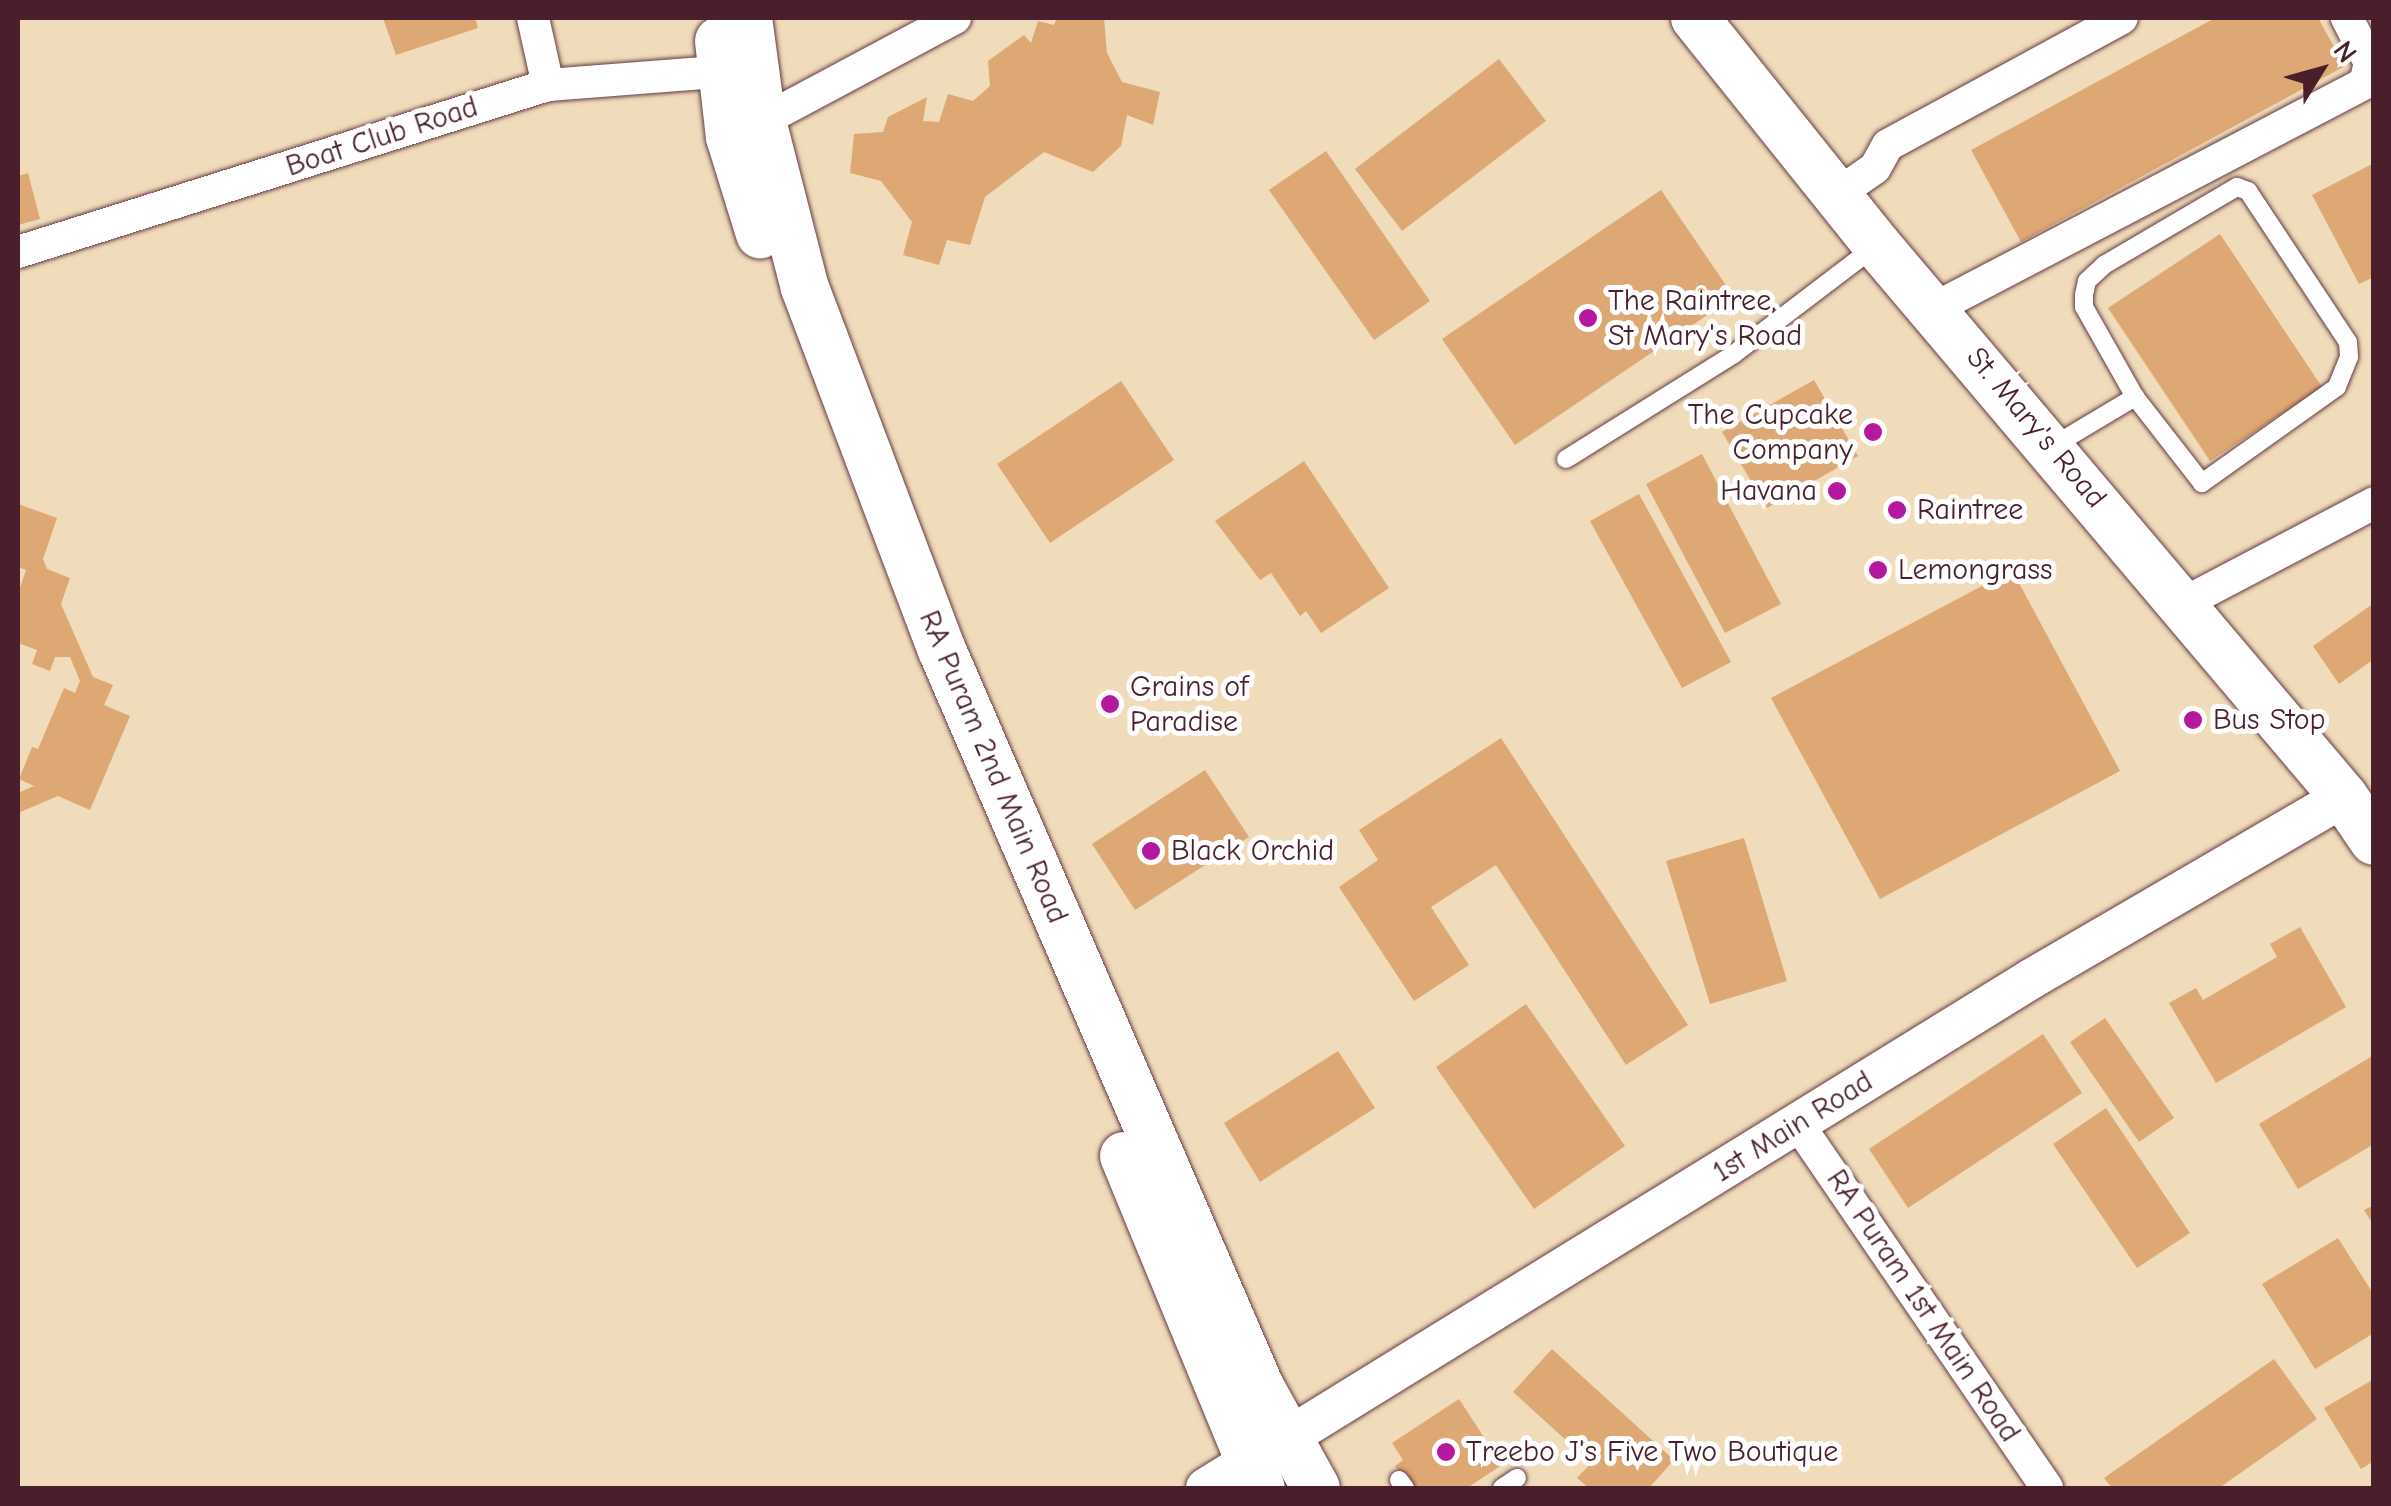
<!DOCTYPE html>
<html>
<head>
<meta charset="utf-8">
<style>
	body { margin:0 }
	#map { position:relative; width:2391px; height:1506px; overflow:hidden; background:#f0dbbb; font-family:"Comic Neue",sans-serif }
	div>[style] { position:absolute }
	.building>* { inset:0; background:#dea874 }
	.roads { filter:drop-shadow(0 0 2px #633b41) drop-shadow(0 0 2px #633b41) }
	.service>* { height:18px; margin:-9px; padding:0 9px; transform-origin:9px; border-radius:9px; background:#fff }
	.minor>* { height:32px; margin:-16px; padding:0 16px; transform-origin:16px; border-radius:16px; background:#fff }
	.tertiary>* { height:40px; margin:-20px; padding:0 20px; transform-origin:20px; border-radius:20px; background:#fff }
	.secondary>* { height:48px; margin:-24px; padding:0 24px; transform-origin:24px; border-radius:24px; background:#fff }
	.dots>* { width:28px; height:28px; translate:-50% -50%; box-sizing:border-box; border:5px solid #fff; border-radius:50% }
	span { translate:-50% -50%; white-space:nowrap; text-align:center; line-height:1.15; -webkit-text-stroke:10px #fff; paint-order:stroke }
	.street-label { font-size:30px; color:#4a1f2b }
	.poi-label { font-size:30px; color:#4a1f2b }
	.left { translate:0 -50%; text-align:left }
	.right { translate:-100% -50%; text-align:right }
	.frame { position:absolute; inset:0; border:20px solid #4a1f2b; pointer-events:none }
	.north { position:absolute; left:2271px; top:20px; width:100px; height:100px; -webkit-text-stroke:8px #fff; paint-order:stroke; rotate:53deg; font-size:28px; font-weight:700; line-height:40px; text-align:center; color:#4a1f2b }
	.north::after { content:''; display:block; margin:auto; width:35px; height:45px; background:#4a1f2b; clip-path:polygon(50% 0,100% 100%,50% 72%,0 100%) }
</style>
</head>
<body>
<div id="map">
	<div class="building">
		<i style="clip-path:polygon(383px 18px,475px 18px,478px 28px,396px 55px)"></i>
		<i style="clip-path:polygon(1057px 18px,1104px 18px,1107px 53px,1122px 82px,1160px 92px,1153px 125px,1127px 115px,1121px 146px,1093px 172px,1044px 152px,985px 197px,970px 245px,947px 240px,939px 265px,903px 255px,912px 222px,881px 181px,850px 173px,854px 134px,883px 132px,888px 117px,927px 97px,923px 121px,939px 122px,948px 94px,973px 101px,990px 86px,988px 61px,1024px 35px,1031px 43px,1038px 21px,1054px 25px)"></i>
		<i style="clip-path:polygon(2215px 18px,2318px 18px,2345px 66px,2021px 242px,1971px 150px)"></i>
		<i style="clip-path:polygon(1499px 59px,1546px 121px,1402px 231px,1355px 169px)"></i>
		<i style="clip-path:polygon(1326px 151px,1430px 301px,1374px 340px,1269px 190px)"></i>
		<i style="clip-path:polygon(2374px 163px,2374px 277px,2359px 284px,2312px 195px)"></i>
		<i style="clip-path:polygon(28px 173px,40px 219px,18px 225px,18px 176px)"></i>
		<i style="clip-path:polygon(1661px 190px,1734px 297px,1515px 445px,1442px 339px)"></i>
		<i style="clip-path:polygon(2220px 234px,2322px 387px,2210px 461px,2108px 308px)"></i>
		<i style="clip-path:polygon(1814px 380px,1858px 456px,1767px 508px,1722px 432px)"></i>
		<i style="clip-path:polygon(1121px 381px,1174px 460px,1050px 543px,997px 464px)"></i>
		<i style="clip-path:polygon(1702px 454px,1781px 604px,1725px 633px,1646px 484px)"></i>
		<i style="clip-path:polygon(1304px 461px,1389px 588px,1321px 633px,1306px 611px,1300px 616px,1271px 573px,1260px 580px,1215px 521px)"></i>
		<i style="clip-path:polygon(1639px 494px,1731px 662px,1682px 688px,1590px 521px)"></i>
		<i style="clip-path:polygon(18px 504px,57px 518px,43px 559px,47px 569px,70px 578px,61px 604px,93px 677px,113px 685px,104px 705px,130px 716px,90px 810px,58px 796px,18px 813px,18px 793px,34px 786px,19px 779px,32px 747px,38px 749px,64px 688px,75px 693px,80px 681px,70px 657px,55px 657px,50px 671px,32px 664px,37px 650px,18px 643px,18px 594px,26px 570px,18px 567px)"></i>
		<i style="clip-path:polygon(2012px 570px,2120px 771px,1880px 899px,1771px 698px)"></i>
		<i style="clip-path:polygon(2374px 603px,2374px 659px,2339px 684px,2313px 646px)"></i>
		<i style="clip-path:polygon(1501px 738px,1688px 1025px,1626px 1065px,1496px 865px,1431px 907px,1469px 965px,1414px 1001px,1339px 887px,1378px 860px,1359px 830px)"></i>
		<i style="clip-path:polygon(1205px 770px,1249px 837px,1135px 910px,1092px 844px)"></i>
		<i style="clip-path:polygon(1744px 838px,1787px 981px,1710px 1004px,1666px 861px)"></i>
		<i style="clip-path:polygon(2300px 927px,2346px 1007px,2216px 1083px,2169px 1003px,2196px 988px,2203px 1000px,2277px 957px,2270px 944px)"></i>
		<i style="clip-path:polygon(1526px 1004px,1625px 1146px,1534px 1209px,1436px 1067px)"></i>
		<i style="clip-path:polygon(2105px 1018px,2174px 1118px,2139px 1142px,2070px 1042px)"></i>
		<i style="clip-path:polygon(2043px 1034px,2082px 1093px,1908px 1208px,1869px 1149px)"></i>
		<i style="clip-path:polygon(1338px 1051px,1375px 1108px,1260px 1182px,1224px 1123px)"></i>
		<i style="clip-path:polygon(2374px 1055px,2374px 1144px,2298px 1189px,2259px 1124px)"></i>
		<i style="clip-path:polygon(2106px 1108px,2190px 1233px,2137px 1268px,2053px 1144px)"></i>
		<i style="clip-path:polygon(2374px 1205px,2374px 1226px,2364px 1210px)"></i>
		<i style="clip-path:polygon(2338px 1238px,2374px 1295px,2374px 1333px,2315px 1369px,2262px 1284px)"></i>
		<i style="clip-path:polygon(1552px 1349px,1674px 1460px,1649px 1488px,1589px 1488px,1577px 1478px,1591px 1463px,1513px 1392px)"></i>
		<i style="clip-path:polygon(2274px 1359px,2317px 1419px,2219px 1488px,2112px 1488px,2104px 1478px)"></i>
		<i style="clip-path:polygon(2374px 1379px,2374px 1461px,2361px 1469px,2324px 1408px)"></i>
		<i style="clip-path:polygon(1459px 1399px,1502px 1465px,1467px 1488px,1410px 1488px,1395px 1466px,1403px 1460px,1392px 1443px)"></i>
	</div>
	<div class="roads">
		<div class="service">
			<i style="left:2237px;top:187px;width:12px;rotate:20deg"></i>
			<i style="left:2248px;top:191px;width:181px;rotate:56.5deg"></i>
			<i style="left:2348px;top:342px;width:15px;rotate:86deg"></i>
			<i style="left:2349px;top:357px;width:32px;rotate:112deg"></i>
			<i style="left:2337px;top:387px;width:166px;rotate:144.6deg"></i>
			<i style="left:2202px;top:483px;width:109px;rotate:-127.9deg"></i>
			<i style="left:2135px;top:397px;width:103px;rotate:-119.5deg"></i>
			<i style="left:2084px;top:307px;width:12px;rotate:-90deg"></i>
			<i style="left:2084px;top:295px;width:14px;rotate:-78deg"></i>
			<i style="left:2087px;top:281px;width:23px;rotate:-43deg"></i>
			<i style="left:2104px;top:265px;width:154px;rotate:-30.4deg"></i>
			<i style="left:2053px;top:446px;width:96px;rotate:-30.9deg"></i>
			<i style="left:1566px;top:459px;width:198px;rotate:-32deg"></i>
			<i style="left:1734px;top:354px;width:180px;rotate:-37.3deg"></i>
			<i style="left:1399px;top:1480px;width:10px;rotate:53deg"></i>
			<i style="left:1502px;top:1488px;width:18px;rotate:-34deg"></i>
		</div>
		<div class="minor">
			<i style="left:533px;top:18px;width:69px;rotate:77.4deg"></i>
			<i style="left:762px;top:121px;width:219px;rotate:-28.1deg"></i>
			<i style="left:1836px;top:195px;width:47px;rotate:-34.7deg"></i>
			<i style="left:1875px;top:168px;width:26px;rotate:-61deg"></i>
			<i style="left:1888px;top:145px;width:266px;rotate:-28.5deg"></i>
			<i style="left:18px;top:252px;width:556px;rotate:-17.49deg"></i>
			<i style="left:548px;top:85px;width:195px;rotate:-4.4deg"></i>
			<i style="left:1935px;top:308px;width:485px;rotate:-27.6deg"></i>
			<i style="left:2365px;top:83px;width:21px;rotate:-76deg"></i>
			<i style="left:2370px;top:63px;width:51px;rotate:-117.1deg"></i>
			<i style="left:2182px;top:604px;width:217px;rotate:-27.7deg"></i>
			<i style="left:1798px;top:1124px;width:441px;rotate:55.6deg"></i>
		</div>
		<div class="tertiary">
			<i style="left:1206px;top:1488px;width:969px;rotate:-31.67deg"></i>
			<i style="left:2031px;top:979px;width:362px;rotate:-30.2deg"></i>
		</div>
		<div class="secondary">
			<i style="left:748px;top:18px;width:104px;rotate:82.3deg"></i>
			<i style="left:762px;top:121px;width:172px;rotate:75.6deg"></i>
			<i style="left:805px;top:288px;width:387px;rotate:69.3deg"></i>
			<i style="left:942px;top:650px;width:803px;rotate:66.66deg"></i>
			<i style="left:1260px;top:1387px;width:115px;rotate:61deg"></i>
			<i style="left:1695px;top:18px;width:291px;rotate:51.3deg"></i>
			<i style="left:1877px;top:245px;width:723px;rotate:49.77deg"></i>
			<i style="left:2344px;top:797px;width:53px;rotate:55.7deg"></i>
			<i style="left:719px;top:41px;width:97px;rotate:83.5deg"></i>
			<i style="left:730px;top:137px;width:102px;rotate:72.8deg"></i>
			<i style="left:1124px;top:1156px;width:359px;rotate:67.6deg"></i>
		</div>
	</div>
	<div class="dots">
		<i style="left:1588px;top:318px;background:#b5179e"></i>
		<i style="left:1873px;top:432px;background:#b5179e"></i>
		<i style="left:1837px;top:491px;background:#b5179e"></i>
		<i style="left:1897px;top:510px;background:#b5179e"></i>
		<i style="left:1878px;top:570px;background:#b5179e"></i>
		<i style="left:1110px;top:704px;background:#b5179e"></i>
		<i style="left:2193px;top:720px;background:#b5179e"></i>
		<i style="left:1151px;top:851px;background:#b5179e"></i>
		<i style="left:1446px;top:1452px;background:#b5179e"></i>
	</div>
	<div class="street-label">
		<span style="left:382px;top:137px;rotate:-18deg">Boat Club Road</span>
		<span style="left:2036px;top:428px;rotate:50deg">St. Mary's Road</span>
		<span style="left:993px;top:767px;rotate:67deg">RA Puram 2nd Main Road</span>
		<span style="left:1793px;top:1127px;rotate:-32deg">1st Main Road</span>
		<span style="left:1923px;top:1306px;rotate:56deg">RA Puram 1st Main Road</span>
	</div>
	<div class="poi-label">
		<span class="left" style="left:1608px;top:318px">The Raintree,<br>St Mary's Road</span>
		<span class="right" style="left:1853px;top:432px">The Cupcake<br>Company</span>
		<span class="right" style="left:1817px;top:491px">Havana</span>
		<span class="left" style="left:1917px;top:510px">Raintree</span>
		<span class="left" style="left:1898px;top:570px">Lemongrass</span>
		<span class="left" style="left:1130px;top:704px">Grains of<br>Paradise</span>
		<span class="left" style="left:2213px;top:720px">Bus Stop</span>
		<span class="left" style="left:1171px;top:851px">Black Orchid</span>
		<span class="left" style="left:1466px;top:1452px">Treebo J's Five Two Boutique</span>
	</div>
	<div class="frame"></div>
	<div class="north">N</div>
</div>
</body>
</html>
